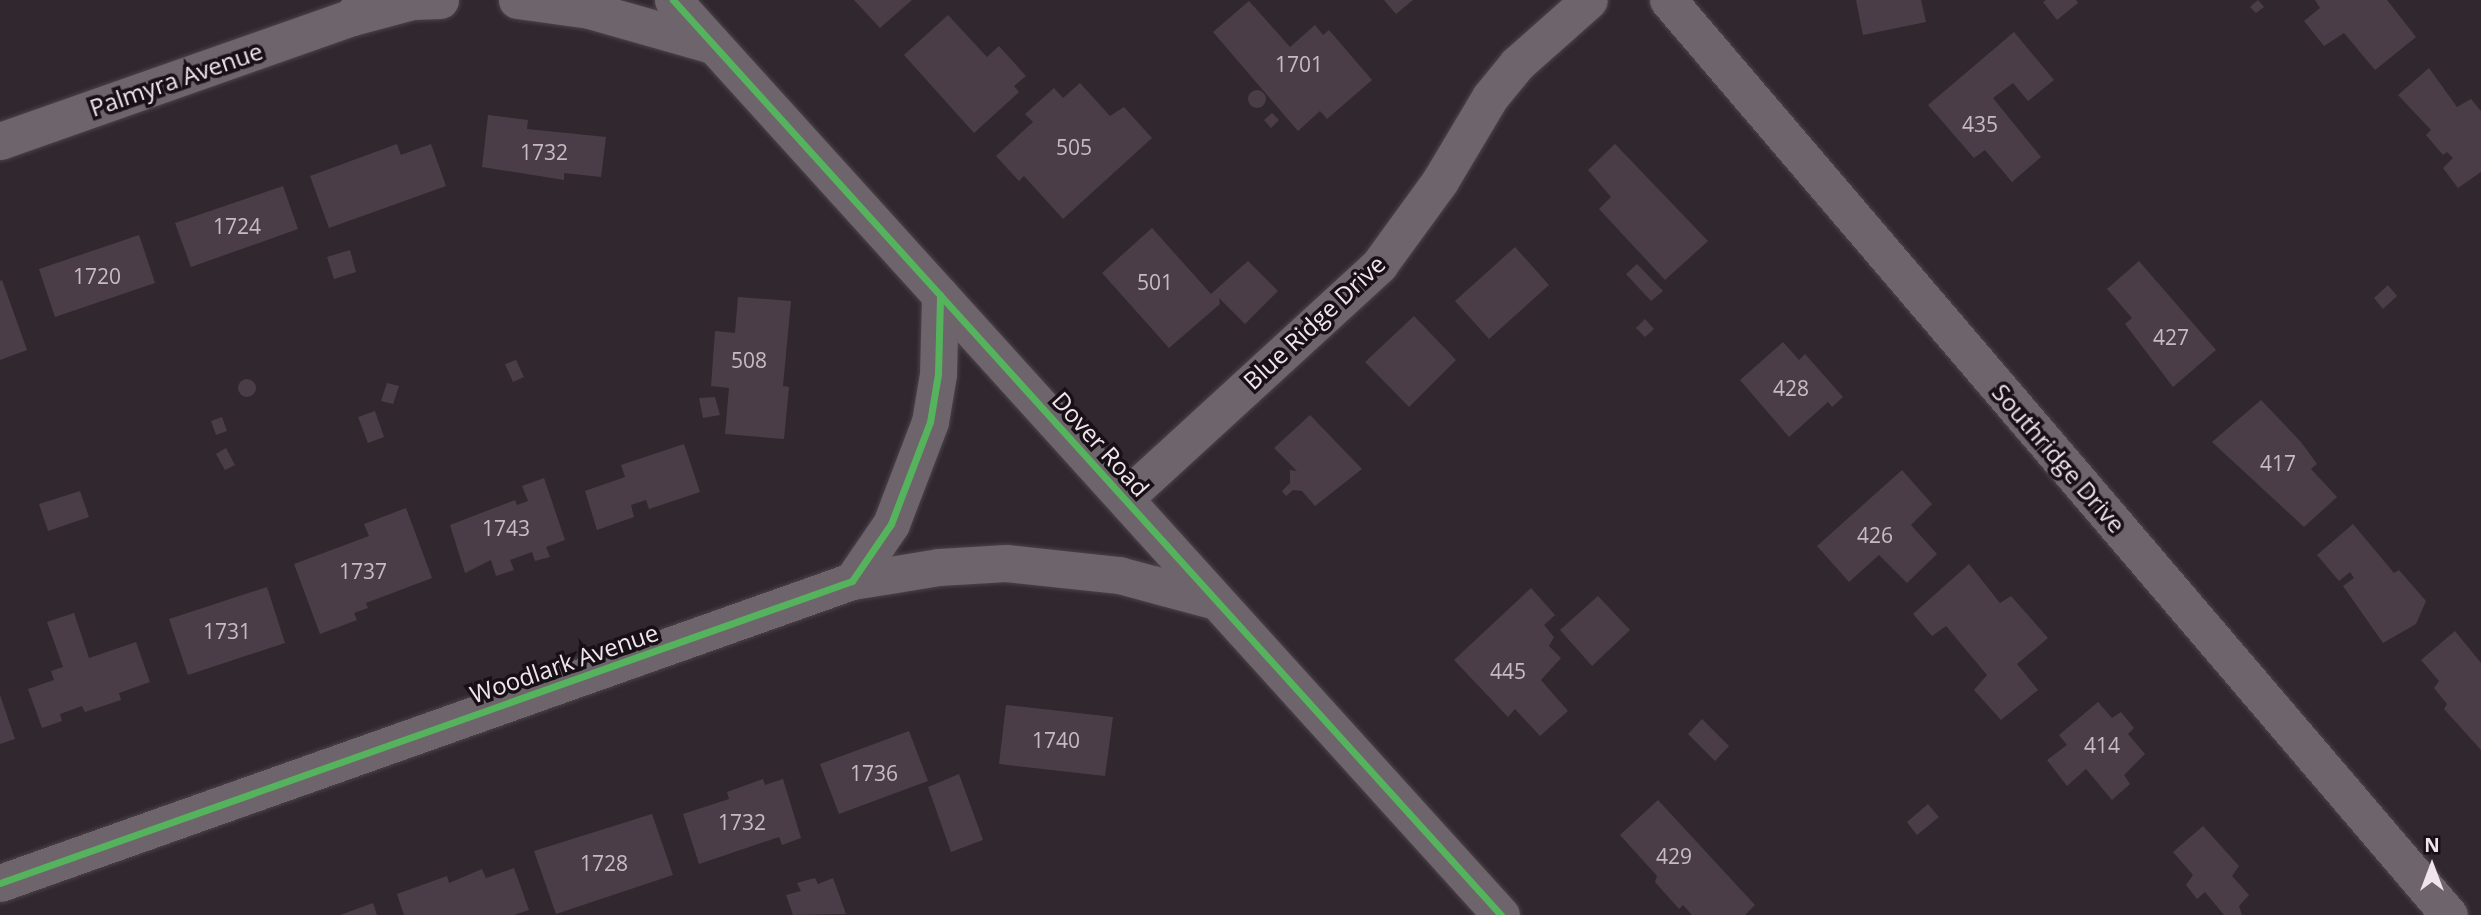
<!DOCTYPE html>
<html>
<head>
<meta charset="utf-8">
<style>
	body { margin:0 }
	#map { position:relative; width:2481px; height:915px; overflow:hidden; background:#30282e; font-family:"Open Sans",sans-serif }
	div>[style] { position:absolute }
	.building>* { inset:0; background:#4b3d47 }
	.round { border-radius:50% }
	.roads { filter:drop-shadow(0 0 2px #4a4348) drop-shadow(0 0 2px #4a4348) }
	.street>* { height:37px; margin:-18.5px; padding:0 18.5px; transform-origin:18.5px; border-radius:18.5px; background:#6e646b }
	.cycleway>* { height:7px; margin:-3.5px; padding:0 3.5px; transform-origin:3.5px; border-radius:3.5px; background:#56b35d }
	span { translate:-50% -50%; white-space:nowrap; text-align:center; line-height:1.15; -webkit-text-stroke:7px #171015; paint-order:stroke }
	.number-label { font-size:21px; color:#c7bbc3 }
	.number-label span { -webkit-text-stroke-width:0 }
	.street-label { font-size:24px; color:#f0e5ec }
	.north { position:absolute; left:2397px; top:831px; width:70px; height:70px; -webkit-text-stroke:5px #171015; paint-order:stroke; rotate:0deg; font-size:19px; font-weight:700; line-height:28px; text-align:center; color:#f0e5ec }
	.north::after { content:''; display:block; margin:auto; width:24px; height:32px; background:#f0e5ec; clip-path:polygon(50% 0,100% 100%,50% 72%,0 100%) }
</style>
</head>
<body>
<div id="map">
	<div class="building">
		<i style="clip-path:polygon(854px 0,912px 0,880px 28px)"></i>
		<i style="clip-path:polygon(1384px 0,1413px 0,1396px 14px)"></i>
		<i style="clip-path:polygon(1856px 0,1921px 0,1926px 22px,1863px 35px)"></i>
		<i style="clip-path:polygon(2046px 0,2076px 0,2078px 3px,2057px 20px,2043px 2px)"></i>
		<i style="clip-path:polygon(2258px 0,2264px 7px,2256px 13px,2250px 7px)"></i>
		<i style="clip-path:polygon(2315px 0,2387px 0,2416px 37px,2375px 70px,2344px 33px,2324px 46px,2304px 21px,2320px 8px)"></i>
		<i style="clip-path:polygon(1249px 1px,1290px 47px,1315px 25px,1323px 35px,1329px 30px,1372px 80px,1327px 119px,1320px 111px,1298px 131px,1213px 32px)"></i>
		<i style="clip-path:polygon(948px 15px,987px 57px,999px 46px,1026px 76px,1014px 86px,1019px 92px,974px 133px,904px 55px)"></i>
		<i style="clip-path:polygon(2014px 32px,2054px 80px,2028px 101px,2013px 83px,1993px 98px,2041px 157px,2012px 182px,1985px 150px,1974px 158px,1928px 105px)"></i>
		<i style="clip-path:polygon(2429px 68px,2457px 107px,2471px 99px,2481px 111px,2481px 172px,2458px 188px,2443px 168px,2453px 158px,2447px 152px,2443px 155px,2426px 135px,2431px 130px,2398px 95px)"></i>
		<i style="clip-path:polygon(1080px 83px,1110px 116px,1107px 118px,1124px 107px,1152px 138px,1063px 219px,1024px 176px,1019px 181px,996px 156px,1033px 122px,1025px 114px,1054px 88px,1063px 98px)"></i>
		<i class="round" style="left:1248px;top:90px;width:18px;height:18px"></i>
		<i style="clip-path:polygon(1272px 113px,1279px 120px,1271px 128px,1264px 120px)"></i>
		<i style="clip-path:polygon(488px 115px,528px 120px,527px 129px,606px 137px,601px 177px,564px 173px,564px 180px,482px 167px)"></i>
		<i style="clip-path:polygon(397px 144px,401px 155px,431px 144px,446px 186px,329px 228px,310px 176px)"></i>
		<i style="clip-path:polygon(1615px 144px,1708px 241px,1665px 280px,1599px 209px,1611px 197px,1588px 170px)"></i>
		<i style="clip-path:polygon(283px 186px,298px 229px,191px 267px,175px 223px)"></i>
		<i style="clip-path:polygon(1152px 228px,1211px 294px,1248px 261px,1278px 291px,1245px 324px,1219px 298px,1220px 304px,1169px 348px,1102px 273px)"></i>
		<i style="clip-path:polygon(139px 235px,155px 283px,55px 317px,39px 269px)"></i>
		<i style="clip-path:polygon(1515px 247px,1549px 285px,1489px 339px,1455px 301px)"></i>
		<i style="clip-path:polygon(350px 250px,356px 272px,334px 279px,327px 257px)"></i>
		<i style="clip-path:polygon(2139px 261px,2216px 350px,2173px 387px,2125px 324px,2132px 318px,2107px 289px)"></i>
		<i style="clip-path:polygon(1637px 264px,1663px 291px,1651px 301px,1626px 274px)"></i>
		<i style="clip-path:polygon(2px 280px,27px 350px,0 360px,0 281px)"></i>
		<i style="clip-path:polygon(2388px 285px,2397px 296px,2383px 309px,2374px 298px)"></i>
		<i style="clip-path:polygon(738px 297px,791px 301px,783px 386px,789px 387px,784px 439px,725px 434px,729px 388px,711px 386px,715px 331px,735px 333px)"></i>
		<i style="clip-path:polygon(1414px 316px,1456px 360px,1409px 407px,1365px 362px)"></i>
		<i style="clip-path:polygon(1645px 319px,1654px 329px,1645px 337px,1636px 328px)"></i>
		<i style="clip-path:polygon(1783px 342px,1799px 360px,1805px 354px,1843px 397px,1832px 407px,1828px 402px,1789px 437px,1740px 380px)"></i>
		<i style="clip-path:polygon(516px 360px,524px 377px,513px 382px,505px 364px)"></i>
		<i class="round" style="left:238px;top:379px;width:18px;height:18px"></i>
		<i style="clip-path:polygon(387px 383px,399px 386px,393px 404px,381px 401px)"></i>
		<i style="clip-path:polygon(715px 397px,720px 415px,703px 418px,699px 398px)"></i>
		<i style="clip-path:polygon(2261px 400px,2301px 442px,2317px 464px,2311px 469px,2337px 497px,2304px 527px,2212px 442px)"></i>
		<i style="clip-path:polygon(375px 411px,384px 437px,368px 443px,358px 417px)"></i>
		<i style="clip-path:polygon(1310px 415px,1362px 469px,1315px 506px,1302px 491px,1293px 490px,1286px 496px,1282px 491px,1290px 483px,1290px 470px,1297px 471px,1274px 448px)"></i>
		<i style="clip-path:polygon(222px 417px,227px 431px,216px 435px,211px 421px)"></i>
		<i style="clip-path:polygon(684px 444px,700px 492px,649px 509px,646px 500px,631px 505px,634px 517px,597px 530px,585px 491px,625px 477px,621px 465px)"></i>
		<i style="clip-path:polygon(226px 448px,235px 465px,225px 470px,216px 454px)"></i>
		<i style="clip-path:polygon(1902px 470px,1932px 504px,1911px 525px,1937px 554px,1907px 583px,1879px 555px,1849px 582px,1817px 546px)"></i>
		<i style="clip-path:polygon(544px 478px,565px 540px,546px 547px,550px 557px,535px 561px,532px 552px,510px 560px,514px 570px,496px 576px,491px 560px,465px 573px,450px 525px,515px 500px,517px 505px,528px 501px,522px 486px)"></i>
		<i style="clip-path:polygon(80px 491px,89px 517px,48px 531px,39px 504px)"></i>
		<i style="clip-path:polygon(406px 508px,432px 578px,366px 603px,368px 608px,354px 613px,357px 620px,320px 634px,294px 564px,369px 536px,364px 524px)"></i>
		<i style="clip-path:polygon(2353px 524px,2394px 573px,2399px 570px,2426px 601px,2416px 624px,2383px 643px,2343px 586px,2354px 578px,2350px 572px,2339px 581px,2317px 555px)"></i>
		<i style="clip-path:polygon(1969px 564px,2000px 603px,2011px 596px,2048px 638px,2017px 664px,2038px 690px,2001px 720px,1974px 690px,1987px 675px,1946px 626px,1932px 636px,1913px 614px)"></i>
		<i style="clip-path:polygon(267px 587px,285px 643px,188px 675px,169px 619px)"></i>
		<i style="clip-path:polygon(1531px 588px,1555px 615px,1544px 625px,1554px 637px,1549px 646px,1561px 658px,1541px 680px,1568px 711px,1540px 736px,1515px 709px,1508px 717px,1454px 660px)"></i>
		<i style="clip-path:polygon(1598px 596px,1630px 630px,1592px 666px,1560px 630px)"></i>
		<i style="clip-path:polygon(74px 613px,89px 658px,136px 642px,150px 682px,119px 693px,121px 700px,85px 712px,82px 706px,60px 714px,62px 721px,42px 728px,28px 689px,54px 680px,51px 671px,63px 667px,47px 622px)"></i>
		<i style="clip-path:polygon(2455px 631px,2481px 663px,2481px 750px,2444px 709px,2447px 704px,2434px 688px,2439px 681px,2421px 660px)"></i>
		<i style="clip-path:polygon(0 695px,15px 739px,0 744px)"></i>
		<i style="clip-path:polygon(2098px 702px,2112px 718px,2121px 712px,2134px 728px,2128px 734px,2145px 754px,2124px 775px,2130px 784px,2112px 800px,2086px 769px,2067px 786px,2047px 760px,2067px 745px,2059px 735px)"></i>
		<i style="clip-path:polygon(1006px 705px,1113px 717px,1105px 776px,999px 764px)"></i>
		<i style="clip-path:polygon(1702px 719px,1729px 746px,1715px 761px,1688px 734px)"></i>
		<i style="clip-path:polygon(909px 731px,928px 781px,839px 814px,820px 764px)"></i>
		<i style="clip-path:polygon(959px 774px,983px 840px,951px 852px,928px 787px)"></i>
		<i style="clip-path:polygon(763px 779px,765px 785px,783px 779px,801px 838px,782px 845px,779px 837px,699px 864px,683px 814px,729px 799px,727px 792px)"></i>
		<i style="clip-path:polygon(1658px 800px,1755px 905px,1745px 915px,1692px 915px,1683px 905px,1679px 909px,1655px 882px,1657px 876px,1620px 835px)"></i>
		<i style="clip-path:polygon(1928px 804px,1939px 817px,1917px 835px,1907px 822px)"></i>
		<i style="clip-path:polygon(652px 814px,673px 875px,556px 914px,534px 851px)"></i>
		<i style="clip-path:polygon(2203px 826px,2239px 866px,2232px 876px,2249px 895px,2239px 906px,2242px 915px,2224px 915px,2205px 892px,2197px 899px,2186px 885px,2193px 875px,2173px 852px)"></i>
		<i style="clip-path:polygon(514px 868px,529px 910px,514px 915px,404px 915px,397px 894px,447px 876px,449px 883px,482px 869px,486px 878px)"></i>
		<i style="clip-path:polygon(815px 878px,818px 884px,833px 878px,846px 914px,793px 915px,786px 895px,801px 891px,797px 883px)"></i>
		<i style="clip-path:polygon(373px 903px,377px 915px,340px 915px)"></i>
	</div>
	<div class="roads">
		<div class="street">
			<i style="left:517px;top:0;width:73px;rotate:7.9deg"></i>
			<i style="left:589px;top:10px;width:128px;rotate:15.9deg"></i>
			<i style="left:673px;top:0;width:1234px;rotate:47.86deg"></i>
			<i style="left:1668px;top:0;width:1203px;rotate:49.52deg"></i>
			<i style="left:352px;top:17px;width:62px;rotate:-14.9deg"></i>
			<i style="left:412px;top:1px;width:28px;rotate:-2deg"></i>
			<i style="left:0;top:141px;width:373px;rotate:-19.4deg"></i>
			<i style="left:352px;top:17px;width:21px;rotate:-55deg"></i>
			<i style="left:1125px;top:498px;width:345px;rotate:-42.5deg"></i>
			<i style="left:1379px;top:265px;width:104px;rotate:-54deg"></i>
			<i style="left:1440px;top:181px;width:98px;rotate:-59.2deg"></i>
			<i style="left:1490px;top:97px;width:43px;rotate:-50.7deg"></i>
			<i style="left:1517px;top:64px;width:96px;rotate:-41.6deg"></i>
			<i style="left:852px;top:581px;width:88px;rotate:-9.1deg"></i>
			<i style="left:939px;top:567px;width:67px;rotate:-3.4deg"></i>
			<i style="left:1006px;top:563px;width:114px;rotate:6.1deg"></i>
			<i style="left:1119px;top:575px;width:100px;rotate:15deg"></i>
			<i style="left:0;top:883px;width:904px;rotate:-19.52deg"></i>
			<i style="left:852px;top:581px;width:69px;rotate:-55.6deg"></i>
			<i style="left:891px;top:524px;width:109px;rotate:-69.1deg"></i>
			<i style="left:930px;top:422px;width:49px;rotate:-80.5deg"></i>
			<i style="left:938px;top:374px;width:79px;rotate:-88.5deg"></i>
		</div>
	</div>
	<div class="cycleway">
		<i style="left:673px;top:0;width:1234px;rotate:47.86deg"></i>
		<i style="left:0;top:883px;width:904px;rotate:-19.52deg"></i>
		<i style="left:852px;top:581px;width:69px;rotate:-55.6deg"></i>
		<i style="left:891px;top:524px;width:109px;rotate:-69.1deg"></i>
		<i style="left:930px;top:422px;width:49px;rotate:-80.5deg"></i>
		<i style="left:938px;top:374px;width:79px;rotate:-88.5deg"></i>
	</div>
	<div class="number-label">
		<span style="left:1299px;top:64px">1701</span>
		<span style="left:1980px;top:124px">435</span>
		<span style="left:1074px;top:147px">505</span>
		<span style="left:544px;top:152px">1732</span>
		<span style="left:237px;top:226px">1724</span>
		<span style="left:97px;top:276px">1720</span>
		<span style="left:1155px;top:282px">501</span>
		<span style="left:2171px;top:337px">427</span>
		<span style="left:749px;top:360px">508</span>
		<span style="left:1791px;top:388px">428</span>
		<span style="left:2278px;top:463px">417</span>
		<span style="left:506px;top:528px">1743</span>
		<span style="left:1875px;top:535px">426</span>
		<span style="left:363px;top:571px">1737</span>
		<span style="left:227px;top:631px">1731</span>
		<span style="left:1508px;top:671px">445</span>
		<span style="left:1056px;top:740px">1740</span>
		<span style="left:2102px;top:745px">414</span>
		<span style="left:874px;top:773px">1736</span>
		<span style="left:742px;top:822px">1732</span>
		<span style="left:1674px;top:856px">429</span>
		<span style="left:604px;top:863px">1728</span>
	</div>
	<div class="street-label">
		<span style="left:176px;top:79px;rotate:-19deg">Palmyra Avenue</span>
		<span style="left:1314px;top:322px;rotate:-43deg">Blue Ridge Drive</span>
		<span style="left:1101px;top:444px;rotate:48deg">Dover Road</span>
		<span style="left:2059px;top:458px;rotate:49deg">Southridge Drive</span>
		<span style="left:564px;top:663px;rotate:-19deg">Woodlark Avenue</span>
	</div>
	<div class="north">N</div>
</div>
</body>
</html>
